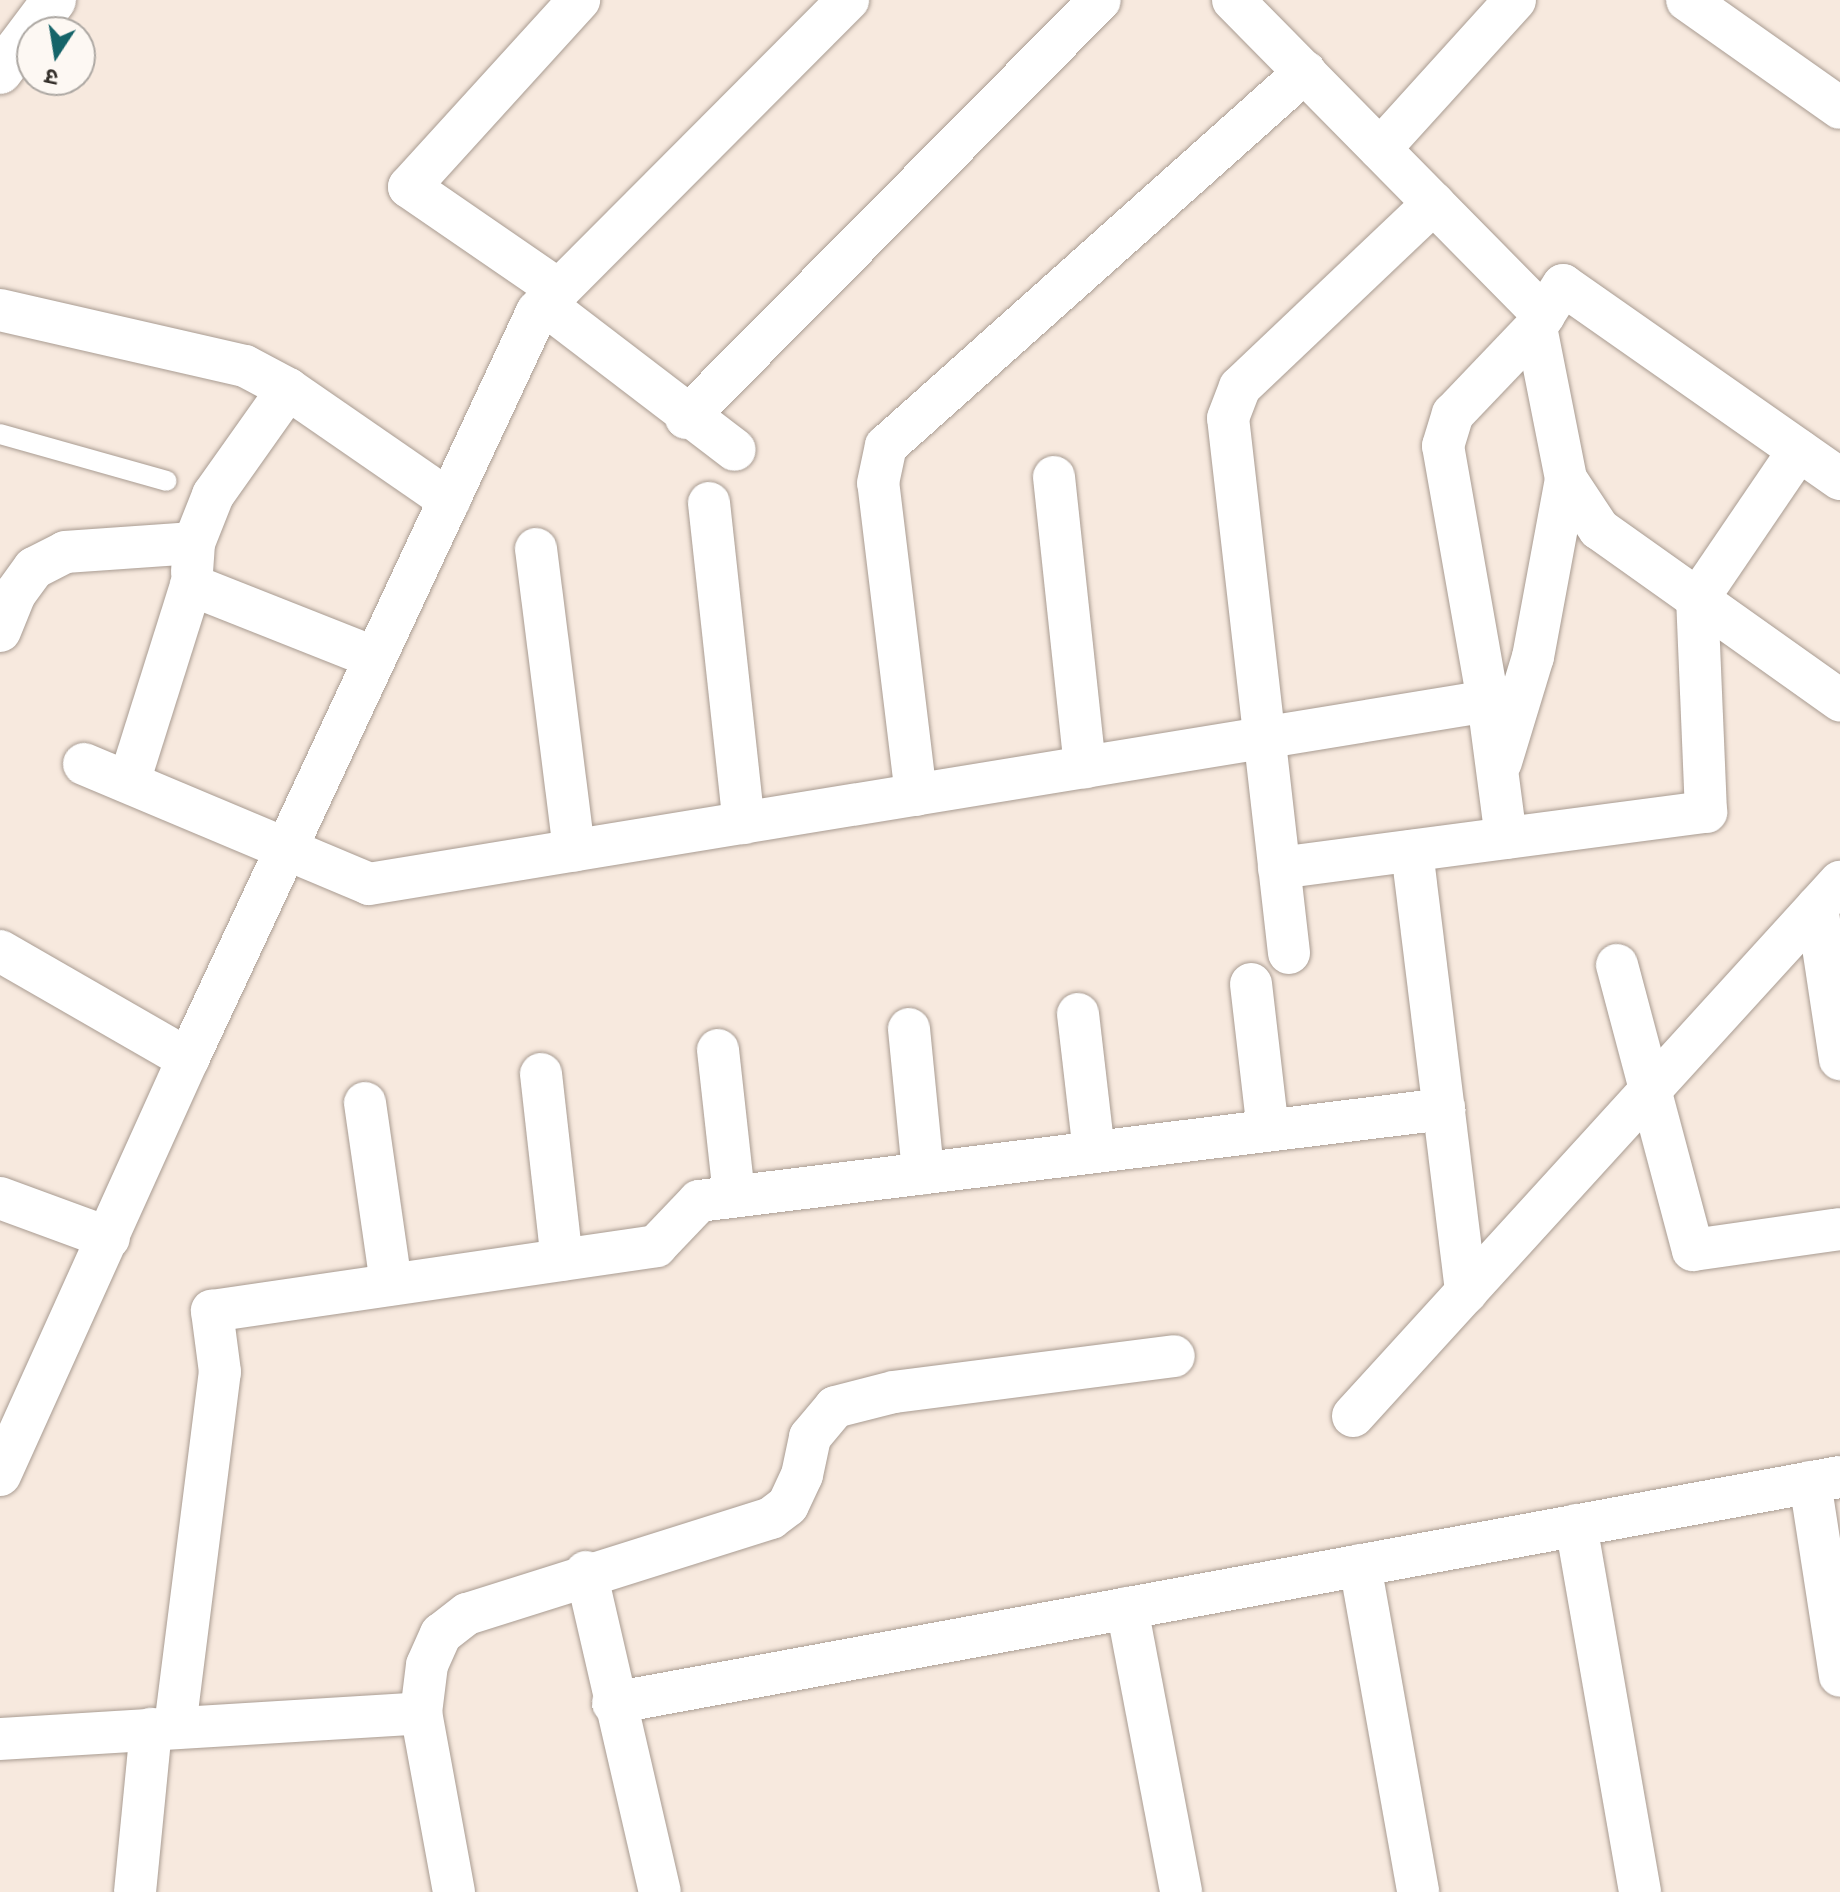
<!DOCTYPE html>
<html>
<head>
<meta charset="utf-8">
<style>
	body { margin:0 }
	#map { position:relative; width:1840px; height:1892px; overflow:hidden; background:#f7e9de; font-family:"Titillium Web","Noto Sans Devanagari",sans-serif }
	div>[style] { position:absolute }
	.roads { filter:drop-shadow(0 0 2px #a99c92) drop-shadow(0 0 2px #a99c92) }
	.lane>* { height:20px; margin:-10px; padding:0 10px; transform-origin:10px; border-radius:10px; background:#fff }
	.street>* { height:42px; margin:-21px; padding:0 21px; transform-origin:21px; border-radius:21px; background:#fff }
	.secondary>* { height:44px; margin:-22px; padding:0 22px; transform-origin:22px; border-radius:22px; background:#fff }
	span { translate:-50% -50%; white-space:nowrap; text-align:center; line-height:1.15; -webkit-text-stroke:6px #fdf8f3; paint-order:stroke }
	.north { position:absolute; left:16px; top:16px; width:80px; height:80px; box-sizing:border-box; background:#fdf8f3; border:2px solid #ada8a3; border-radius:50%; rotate:192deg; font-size:22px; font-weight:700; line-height:32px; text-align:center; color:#35302b }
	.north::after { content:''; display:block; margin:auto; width:28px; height:36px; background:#156469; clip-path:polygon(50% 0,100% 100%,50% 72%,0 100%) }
</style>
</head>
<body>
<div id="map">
	<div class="roads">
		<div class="lane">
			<i style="left:0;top:434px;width:173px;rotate:15.7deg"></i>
		</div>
		<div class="street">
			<i style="left:1233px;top:0;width:443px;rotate:45.4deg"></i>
			<i style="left:1687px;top:0;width:187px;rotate:35.2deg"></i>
			<i style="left:1380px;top:149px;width:201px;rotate:-47.8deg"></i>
			<i style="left:559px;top:290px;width:182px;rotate:-145.5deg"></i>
			<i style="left:409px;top:187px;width:253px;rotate:-47.7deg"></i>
			<i style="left:544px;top:304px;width:240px;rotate:37.4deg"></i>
			<i style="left:0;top:310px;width:251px;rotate:12.9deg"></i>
			<i style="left:245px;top:366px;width:49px;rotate:28.1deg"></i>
			<i style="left:288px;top:389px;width:196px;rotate:34.6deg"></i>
			<i style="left:686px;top:418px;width:588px;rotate:-45.28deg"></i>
			<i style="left:1054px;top:477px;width:292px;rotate:83.9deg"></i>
			<i style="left:1840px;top:479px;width:338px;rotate:-145deg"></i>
			<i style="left:1563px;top:285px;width:50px;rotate:122.7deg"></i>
			<i style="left:1536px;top:327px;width:155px;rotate:78.8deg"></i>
			<i style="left:1566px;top:479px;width:60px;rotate:56.6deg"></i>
			<i style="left:1599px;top:529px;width:296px;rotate:35.4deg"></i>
			<i style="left:709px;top:503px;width:322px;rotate:83.8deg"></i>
			<i style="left:536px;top:549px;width:304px;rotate:82.8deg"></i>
			<i style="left:192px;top:572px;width:29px;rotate:-86deg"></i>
			<i style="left:194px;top:543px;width:52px;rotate:-68.4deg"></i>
			<i style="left:213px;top:495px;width:130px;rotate:-54.7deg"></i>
			<i style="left:0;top:631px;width:40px;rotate:-68deg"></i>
			<i style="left:15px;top:594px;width:32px;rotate:-54deg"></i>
			<i style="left:34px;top:568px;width:35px;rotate:-27deg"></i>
			<i style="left:65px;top:552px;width:129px;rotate:-4deg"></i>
			<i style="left:1501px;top:762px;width:110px;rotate:-73.1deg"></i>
			<i style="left:1533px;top:657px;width:181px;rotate:-79.5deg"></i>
			<i style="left:84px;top:764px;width:309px;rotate:22.8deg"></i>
			<i style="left:369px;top:884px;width:1134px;rotate:-9.29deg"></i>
			<i style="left:129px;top:782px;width:207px;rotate:-72.5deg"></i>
			<i style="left:191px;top:585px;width:198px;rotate:21.6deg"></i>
			<i style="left:916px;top:795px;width:314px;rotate:-96.9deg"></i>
			<i style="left:878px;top:483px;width:38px;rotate:-78deg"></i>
			<i style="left:886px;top:446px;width:562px;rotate:-41.75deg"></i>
			<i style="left:1506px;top:838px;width:138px;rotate:-97.5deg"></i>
			<i style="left:1488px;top:701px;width:259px;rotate:-100deg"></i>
			<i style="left:1443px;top:446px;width:34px;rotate:-73deg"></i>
			<i style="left:1453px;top:414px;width:120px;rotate:-46.3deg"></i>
			<i style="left:1412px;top:851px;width:445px;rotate:83deg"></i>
			<i style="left:1279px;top:868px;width:431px;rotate:-7.5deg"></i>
			<i style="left:1706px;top:812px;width:212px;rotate:-92.4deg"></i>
			<i style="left:1697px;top:600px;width:181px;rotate:-55.8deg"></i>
			<i style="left:1817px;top:907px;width:154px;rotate:81.4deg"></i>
			<i style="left:0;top:951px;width:217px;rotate:29.9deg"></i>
			<i style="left:1289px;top:953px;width:538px;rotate:-96.5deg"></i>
			<i style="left:1228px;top:418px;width:33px;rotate:-69deg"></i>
			<i style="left:1240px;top:387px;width:267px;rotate:-43.5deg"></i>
			<i style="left:1617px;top:965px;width:295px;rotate:75.1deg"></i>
			<i style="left:1693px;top:1250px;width:148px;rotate:-8.1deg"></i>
			<i style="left:1251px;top:984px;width:147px;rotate:83.4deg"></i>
			<i style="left:1078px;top:1014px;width:139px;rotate:83.4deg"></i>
			<i style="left:909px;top:1029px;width:145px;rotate:84.4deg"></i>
			<i style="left:718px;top:1050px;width:147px;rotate:83.7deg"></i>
			<i style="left:541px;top:1074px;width:187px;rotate:83.6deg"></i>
			<i style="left:365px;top:1103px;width:183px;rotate:81.8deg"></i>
			<i style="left:0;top:1198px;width:116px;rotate:20.2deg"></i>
			<i style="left:1353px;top:1416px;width:723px;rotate:-47.64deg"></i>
			<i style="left:0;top:1475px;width:457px;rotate:-65.7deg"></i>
			<i style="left:188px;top:1059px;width:825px;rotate:-64.96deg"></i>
			<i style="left:537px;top:312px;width:441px;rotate:-45.1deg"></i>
			<i style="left:1810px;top:1482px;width:196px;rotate:81.2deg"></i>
			<i style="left:1576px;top:1525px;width:373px;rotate:80.1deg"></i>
			<i style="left:1360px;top:1565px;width:332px;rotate:79.9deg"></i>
			<i style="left:586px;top:1572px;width:328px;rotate:77deg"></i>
			<i style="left:1127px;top:1608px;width:289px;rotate:79.2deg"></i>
			<i style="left:613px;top:1703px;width:1248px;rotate:-10.44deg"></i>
			<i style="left:175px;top:1727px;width:358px;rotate:-82.8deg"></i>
			<i style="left:220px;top:1372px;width:62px;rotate:-97.5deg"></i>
			<i style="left:212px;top:1311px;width:449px;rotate:-8.3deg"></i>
			<i style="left:656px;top:1246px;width:62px;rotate:-46.3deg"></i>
			<i style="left:699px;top:1201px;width:751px;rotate:-7.04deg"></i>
			<i style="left:0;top:1739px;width:422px;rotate:-3.5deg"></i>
			<i style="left:135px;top:1892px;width:164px;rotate:-84.4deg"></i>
			<i style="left:454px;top:1892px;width:182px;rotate:-100.4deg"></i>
			<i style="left:421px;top:1713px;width:48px;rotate:-82.9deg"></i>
			<i style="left:427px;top:1665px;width:34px;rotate:-66deg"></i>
			<i style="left:441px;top:1634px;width:33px;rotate:-38deg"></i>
			<i style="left:467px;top:1614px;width:319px;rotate:-17.5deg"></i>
			<i style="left:771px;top:1518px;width:21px;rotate:-37deg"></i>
			<i style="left:788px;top:1505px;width:33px;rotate:-65deg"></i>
			<i style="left:802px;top:1475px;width:39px;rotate:-78deg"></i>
			<i style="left:810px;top:1437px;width:39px;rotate:-50deg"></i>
			<i style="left:835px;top:1407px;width:61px;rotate:-14.3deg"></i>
			<i style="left:894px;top:1392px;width:282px;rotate:-7.3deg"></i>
		</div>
		<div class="secondary">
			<i style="left:0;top:72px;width:90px;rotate:-53.1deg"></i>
		</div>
	</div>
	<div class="north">उ</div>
</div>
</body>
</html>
